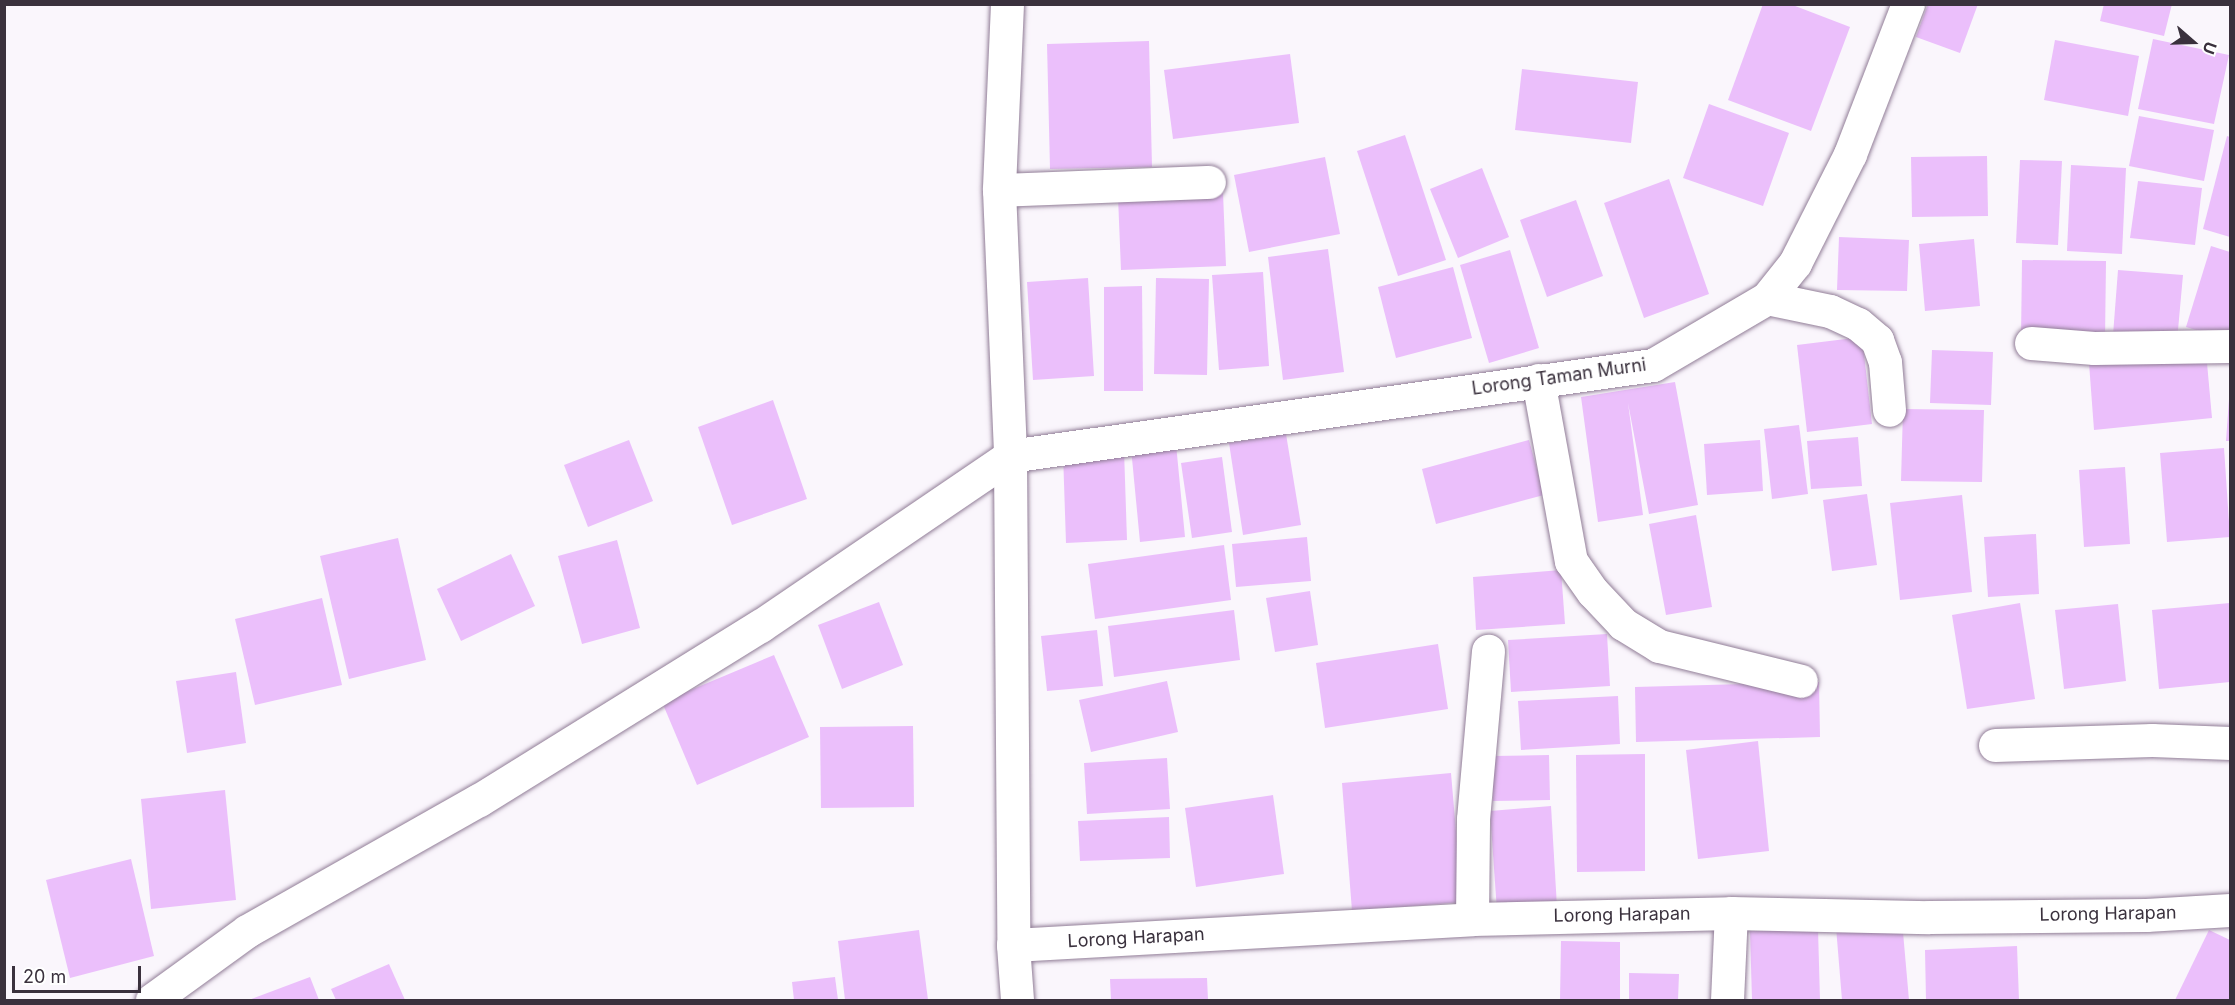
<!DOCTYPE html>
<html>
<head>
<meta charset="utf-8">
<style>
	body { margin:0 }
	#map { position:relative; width:2235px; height:1005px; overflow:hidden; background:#faf6fc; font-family:Inter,sans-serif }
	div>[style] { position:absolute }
	.building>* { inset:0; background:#ebbffb }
	.roads { filter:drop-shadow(0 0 2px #917d97) drop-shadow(0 0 2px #917d97) }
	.minor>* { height:33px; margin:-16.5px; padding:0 16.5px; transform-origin:16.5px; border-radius:16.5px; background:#fff }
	span { translate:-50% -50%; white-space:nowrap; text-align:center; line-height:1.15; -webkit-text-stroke:6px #fff; paint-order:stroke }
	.street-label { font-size:18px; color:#3a313d }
	.frame { position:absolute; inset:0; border:6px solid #3a313d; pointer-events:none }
	.north { position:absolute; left:2163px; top:12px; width:60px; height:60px; -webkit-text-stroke:4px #fff; paint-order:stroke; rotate:110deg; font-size:16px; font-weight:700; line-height:24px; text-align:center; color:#3a313d }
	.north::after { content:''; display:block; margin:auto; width:21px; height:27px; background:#3a313d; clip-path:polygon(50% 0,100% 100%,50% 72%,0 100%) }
	.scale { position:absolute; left:12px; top:966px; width:129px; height:27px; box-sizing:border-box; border:3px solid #3a313d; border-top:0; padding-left:8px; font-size:18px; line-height:21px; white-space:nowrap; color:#3a313d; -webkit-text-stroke:4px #fff; paint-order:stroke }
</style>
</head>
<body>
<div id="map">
	<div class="building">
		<i style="clip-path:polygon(1763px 4px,1790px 4px,1850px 27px,1811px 131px,1728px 100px)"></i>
		<i style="clip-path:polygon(1928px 4px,1978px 4px,1960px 53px,1916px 37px)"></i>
		<i style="clip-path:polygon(2104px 4px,2172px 4px,2164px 36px,2100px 21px)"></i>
		<i style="clip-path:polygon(2153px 39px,2229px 55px,2214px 124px,2138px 109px)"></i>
		<i style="clip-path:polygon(2055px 40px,2139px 56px,2128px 116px,2044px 100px)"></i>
		<i style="clip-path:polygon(1149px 41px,1152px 167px,1050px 169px,1047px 44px)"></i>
		<i style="clip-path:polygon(1290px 54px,1299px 123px,1173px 139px,1164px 70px)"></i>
		<i style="clip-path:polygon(1522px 69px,1638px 82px,1631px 143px,1515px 130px)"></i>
		<i style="clip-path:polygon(1709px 104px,1789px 133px,1763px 206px,1683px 178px)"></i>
		<i style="clip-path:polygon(2139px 116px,2214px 130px,2204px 181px,2129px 166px)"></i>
		<i style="clip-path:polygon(1405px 135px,1446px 260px,1398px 276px,1357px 151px)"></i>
		<i style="clip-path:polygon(2227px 136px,2230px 137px,2230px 237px,2203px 229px)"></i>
		<i style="clip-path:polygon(1987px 156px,1988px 216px,1912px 217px,1911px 157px)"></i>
		<i style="clip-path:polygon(1325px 157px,1340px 234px,1249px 252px,1234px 175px)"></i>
		<i style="clip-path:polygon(2020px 160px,2062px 161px,2058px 245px,2016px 243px)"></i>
		<i style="clip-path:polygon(2071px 165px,2126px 168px,2122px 254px,2067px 251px)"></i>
		<i style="clip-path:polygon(1482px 168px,1509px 237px,1458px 258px,1430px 189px)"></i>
		<i style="clip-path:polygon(1669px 179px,1709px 294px,1644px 318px,1604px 203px)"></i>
		<i style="clip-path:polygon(2138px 181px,2202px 188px,2195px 245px,2130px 238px)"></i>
		<i style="clip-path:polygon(1223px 193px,1226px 266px,1121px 270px,1118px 197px)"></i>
		<i style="clip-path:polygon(1576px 200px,1603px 276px,1547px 297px,1520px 220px)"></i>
		<i style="clip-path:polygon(1839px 237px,1909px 240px,1907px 291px,1837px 290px)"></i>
		<i style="clip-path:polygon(1974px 239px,1980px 306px,1925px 311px,1919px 244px)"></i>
		<i style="clip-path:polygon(2211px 246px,2230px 252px,2230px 340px,2186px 327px)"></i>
		<i style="clip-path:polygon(1328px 249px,1344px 372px,1283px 380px,1268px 257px)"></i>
		<i style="clip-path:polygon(1510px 250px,1539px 348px,1489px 363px,1460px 265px)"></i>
		<i style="clip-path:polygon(2022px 260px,2106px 261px,2105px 340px,2021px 339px)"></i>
		<i style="clip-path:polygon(1453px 267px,1472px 338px,1396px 358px,1378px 287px)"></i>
		<i style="clip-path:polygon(2118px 270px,2183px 275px,2177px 341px,2113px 335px)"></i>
		<i style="clip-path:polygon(1263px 272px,1269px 366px,1219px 370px,1212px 275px)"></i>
		<i style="clip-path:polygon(1088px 278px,1094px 376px,1033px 380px,1027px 282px)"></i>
		<i style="clip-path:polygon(1156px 278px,1209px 279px,1207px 375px,1154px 374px)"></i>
		<i style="clip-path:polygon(1142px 286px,1143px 391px,1104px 391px,1104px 287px)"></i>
		<i style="clip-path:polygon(1862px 337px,1872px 424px,1807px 432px,1797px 345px)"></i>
		<i style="clip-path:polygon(1932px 350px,1993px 352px,1991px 405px,1930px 403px)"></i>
		<i style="clip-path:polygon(2206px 352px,2212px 418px,2094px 430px,2089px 363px)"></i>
		<i style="clip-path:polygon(1675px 382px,1698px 505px,1649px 514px,1628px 403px,1643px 515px,1598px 522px,1581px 397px)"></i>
		<i style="clip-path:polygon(2229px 399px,2230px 399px,2230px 441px,2226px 441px)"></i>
		<i style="clip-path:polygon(773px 400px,807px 499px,732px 525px,698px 427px)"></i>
		<i style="clip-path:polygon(1903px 409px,1984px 410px,1982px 482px,1901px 481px)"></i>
		<i style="clip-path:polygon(1799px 425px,1808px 494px,1772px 499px,1764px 429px)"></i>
		<i style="clip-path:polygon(1286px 434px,1301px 525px,1243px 535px,1229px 443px)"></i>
		<i style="clip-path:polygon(1858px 437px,1862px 486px,1811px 489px,1807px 441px)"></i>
		<i style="clip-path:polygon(629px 440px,653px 501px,588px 527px,564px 465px)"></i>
		<i style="clip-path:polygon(1529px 440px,1544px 495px,1436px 524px,1422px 469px)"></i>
		<i style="clip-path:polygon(1760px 440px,1763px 491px,1707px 495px,1704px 444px)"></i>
		<i style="clip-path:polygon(1176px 444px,1185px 537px,1140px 542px,1131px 448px)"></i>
		<i style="clip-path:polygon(2224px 448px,2230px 537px,2167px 542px,2160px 453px)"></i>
		<i style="clip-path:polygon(1124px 450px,1127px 540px,1066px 543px,1063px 453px)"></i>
		<i style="clip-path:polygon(1222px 457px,1232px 532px,1192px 538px,1181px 463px)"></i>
		<i style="clip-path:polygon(2125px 467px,2130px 544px,2084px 547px,2079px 470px)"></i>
		<i style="clip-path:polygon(1867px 494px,1877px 565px,1832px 571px,1823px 500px)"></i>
		<i style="clip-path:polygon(1962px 495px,1972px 592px,1900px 600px,1890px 503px)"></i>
		<i style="clip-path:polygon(1696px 515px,1712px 607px,1666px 615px,1649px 524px)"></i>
		<i style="clip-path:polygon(2036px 534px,2039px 594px,1988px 597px,1984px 537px)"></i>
		<i style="clip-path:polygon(1307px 537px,1311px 581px,1236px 587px,1232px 544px)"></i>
		<i style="clip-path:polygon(398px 538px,426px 660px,349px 679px,320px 556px)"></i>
		<i style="clip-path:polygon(617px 540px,640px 628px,582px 644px,558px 556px)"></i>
		<i style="clip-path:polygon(1224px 545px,1231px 600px,1095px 619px,1088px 564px)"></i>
		<i style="clip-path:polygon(511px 554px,535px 606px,461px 641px,437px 589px)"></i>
		<i style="clip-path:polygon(1561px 570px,1565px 624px,1476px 630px,1473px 577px)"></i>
		<i style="clip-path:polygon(1310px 591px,1318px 645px,1275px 652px,1266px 598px)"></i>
		<i style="clip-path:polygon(322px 598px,342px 685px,255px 705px,235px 619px)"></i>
		<i style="clip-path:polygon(879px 602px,903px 665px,842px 689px,818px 625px)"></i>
		<i style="clip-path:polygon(2020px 603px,2035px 699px,1967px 709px,1952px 615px)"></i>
		<i style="clip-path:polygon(2230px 603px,2230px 682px,2159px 689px,2152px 610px)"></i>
		<i style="clip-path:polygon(2118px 604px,2126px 681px,2064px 689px,2055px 610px)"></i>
		<i style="clip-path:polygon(1234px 610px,1240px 660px,1114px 677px,1108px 626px)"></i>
		<i style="clip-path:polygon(1097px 630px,1103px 686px,1047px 691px,1041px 636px)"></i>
		<i style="clip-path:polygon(1607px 634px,1610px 686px,1511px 692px,1508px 640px)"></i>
		<i style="clip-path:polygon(1438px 644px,1448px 709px,1325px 728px,1316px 663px)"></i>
		<i style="clip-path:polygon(774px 655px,809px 737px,697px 785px,662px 702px)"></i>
		<i style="clip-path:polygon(236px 672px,246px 743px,187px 753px,176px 681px)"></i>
		<i style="clip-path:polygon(1167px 681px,1178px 732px,1091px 752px,1079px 700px)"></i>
		<i style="clip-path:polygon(1819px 682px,1820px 737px,1636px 742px,1635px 687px)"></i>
		<i style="clip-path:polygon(1618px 696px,1620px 744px,1521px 750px,1518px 701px)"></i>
		<i style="clip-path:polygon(913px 726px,914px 807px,821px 808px,820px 727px)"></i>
		<i style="clip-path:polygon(1758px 741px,1769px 851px,1698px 859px,1686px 750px)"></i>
		<i style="clip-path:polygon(1645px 754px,1645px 871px,1577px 872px,1576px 755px)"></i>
		<i style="clip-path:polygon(1549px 755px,1550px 800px,1493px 801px,1493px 756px)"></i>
		<i style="clip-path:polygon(1167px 758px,1170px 809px,1087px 814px,1084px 763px)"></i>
		<i style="clip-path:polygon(1451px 773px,1462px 902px,1352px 911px,1342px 783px)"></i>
		<i style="clip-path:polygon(225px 790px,236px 900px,151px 909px,141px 799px)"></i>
		<i style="clip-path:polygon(1273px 795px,1284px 874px,1196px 887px,1185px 808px)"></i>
		<i style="clip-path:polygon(1551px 806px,1557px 907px,1497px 911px,1490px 811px)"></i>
		<i style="clip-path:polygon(1169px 817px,1170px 858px,1080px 861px,1078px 821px)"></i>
		<i style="clip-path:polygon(131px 859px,154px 956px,70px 978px,46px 880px)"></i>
		<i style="clip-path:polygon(1902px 921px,1909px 1000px,1842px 1000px,1836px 927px)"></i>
		<i style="clip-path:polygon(1818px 929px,1820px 1000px,1752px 1000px,1750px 931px)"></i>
		<i style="clip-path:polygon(919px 930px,928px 1000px,845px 1000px,838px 941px)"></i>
		<i style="clip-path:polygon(2209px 930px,2230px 940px,2230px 1000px,2175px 1000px)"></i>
		<i style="clip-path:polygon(1561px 941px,1620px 942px,1620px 1000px,1560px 1000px)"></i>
		<i style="clip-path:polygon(2017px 946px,2019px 1000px,1926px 1000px,1925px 950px)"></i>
		<i style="clip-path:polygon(389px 964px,405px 1000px,336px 1000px,331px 989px)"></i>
		<i style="clip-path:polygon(1629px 973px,1679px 974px,1678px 1000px,1629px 1000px)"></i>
		<i style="clip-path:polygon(310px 977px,319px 1000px,249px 1000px)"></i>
		<i style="clip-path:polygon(835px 977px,838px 1000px,794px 1000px,792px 982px)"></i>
		<i style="clip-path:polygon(1207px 978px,1208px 1000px,1111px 1000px,1110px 979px)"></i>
	</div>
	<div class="roads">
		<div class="minor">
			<i style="left:1007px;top:4px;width:186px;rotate:92.5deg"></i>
			<i style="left:999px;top:190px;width:266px;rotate:87.6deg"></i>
			<i style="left:1010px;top:456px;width:489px;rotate:89.6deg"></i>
			<i style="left:1013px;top:945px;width:55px;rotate:85.8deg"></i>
			<i style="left:999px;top:190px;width:210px;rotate:-2.2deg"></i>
			<i style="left:1767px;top:298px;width:64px;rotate:11.7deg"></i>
			<i style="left:1830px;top:311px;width:31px;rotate:25deg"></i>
			<i style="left:1858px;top:324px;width:25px;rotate:40deg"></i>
			<i style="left:1877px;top:340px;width:23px;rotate:70deg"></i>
			<i style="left:1885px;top:362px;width:48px;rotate:85.2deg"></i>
			<i style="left:2031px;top:343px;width:63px;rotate:4.5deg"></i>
			<i style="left:2094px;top:348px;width:136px;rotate:-0.8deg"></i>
			<i style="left:1538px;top:380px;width:184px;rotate:79.7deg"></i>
			<i style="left:1571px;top:561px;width:38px;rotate:55deg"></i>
			<i style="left:1593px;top:592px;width:44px;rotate:46.8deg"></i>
			<i style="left:1623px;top:624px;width:42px;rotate:31.4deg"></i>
			<i style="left:1659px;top:646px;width:146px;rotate:13.8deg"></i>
			<i style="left:1995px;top:745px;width:157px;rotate:-1.8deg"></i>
			<i style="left:2152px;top:740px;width:78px;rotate:2.2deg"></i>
			<i style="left:1472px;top:919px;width:100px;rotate:-89.4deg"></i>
			<i style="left:1473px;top:819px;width:169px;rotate:-84.9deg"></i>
			<i style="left:1013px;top:945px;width:460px;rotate:-3.2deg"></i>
			<i style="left:1472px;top:919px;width:259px;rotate:-1.3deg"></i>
			<i style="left:1731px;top:913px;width:198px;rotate:1.2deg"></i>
			<i style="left:1929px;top:917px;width:217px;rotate:-0.5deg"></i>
			<i style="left:2146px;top:915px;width:84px;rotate:-3.4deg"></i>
			<i style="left:152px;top:1000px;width:117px;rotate:-36deg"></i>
			<i style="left:247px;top:931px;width:266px;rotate:-29.5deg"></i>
			<i style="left:479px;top:800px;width:331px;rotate:-31.8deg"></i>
			<i style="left:760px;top:626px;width:302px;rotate:-34.2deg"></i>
			<i style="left:1010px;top:456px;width:649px;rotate:-8.06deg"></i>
			<i style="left:1653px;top:365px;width:132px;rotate:-30.4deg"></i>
			<i style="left:1767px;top:298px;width:45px;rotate:-51.3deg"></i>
			<i style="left:1795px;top:263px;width:122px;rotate:-63.2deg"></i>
			<i style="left:1850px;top:154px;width:161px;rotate:-68.9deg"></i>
			<i style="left:1727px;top:1000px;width:87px;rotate:-87.4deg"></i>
		</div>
	</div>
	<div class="street-label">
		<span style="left:1559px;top:377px;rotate:-8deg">Lorong Taman Murni</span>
		<span style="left:2108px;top:914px;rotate:-1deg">Lorong Harapan</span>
		<span style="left:1622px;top:915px;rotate:-1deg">Lorong Harapan</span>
		<span style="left:1136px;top:938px;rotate:-3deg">Lorong Harapan</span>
	</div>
	<div class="frame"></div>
	<div class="north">U</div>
	<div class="scale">20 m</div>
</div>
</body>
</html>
